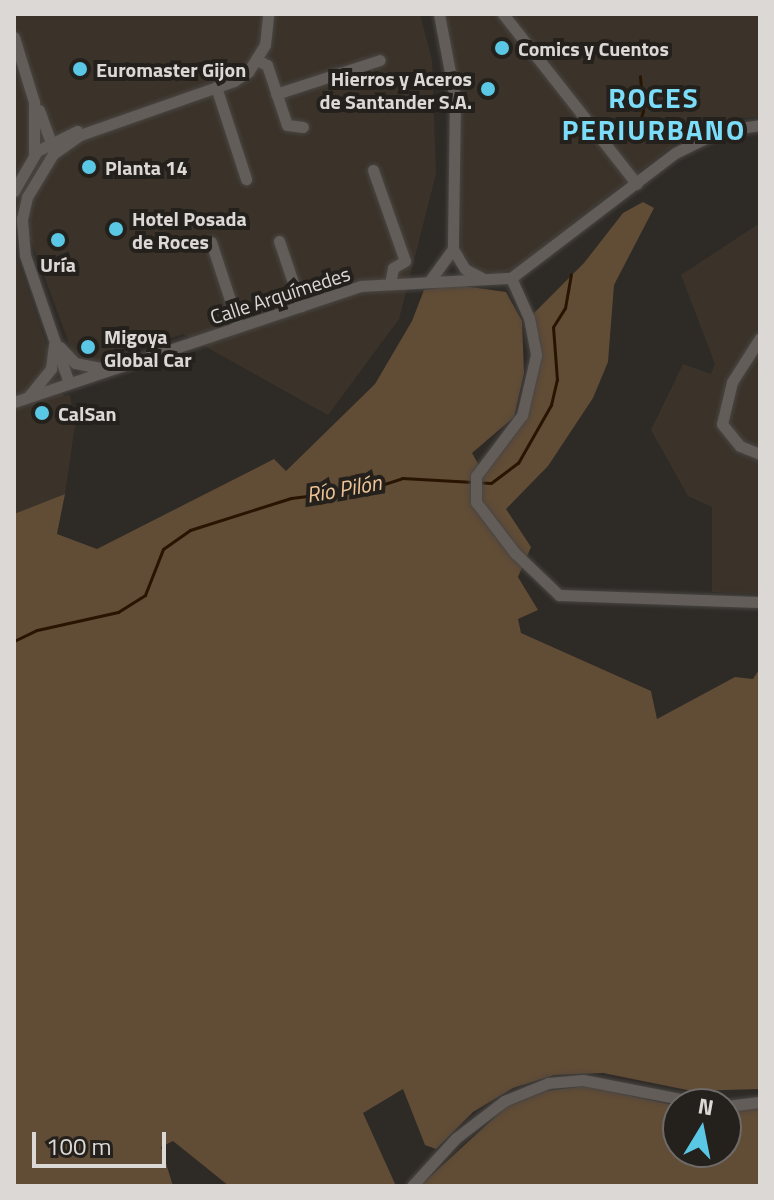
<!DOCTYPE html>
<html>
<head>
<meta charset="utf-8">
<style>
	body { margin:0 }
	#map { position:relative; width:774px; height:1200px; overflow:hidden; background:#2e2a26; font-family:"Titillium Web",sans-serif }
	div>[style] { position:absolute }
	.built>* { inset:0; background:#3b332a }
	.green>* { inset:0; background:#614c36 }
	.stream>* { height:3px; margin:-1.5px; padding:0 1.5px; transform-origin:1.5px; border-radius:1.5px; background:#281501 }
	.roads { filter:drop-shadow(0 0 2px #494643) drop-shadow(0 0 2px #494643) }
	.minor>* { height:11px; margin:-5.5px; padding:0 5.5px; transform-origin:5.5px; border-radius:5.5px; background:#625d59 }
	.dots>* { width:22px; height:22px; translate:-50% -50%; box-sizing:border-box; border:4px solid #24211d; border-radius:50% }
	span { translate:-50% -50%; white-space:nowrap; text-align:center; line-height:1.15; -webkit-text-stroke:8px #24211d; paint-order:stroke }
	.poi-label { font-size:20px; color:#dbd8d6; font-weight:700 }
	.left { translate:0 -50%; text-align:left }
	.right { translate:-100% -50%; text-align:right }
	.street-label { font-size:20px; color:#dbd8d6 }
	.water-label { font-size:22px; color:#eec396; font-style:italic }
	.district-label { font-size:28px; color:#7bddf9; font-weight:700; letter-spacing:2px }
	.frame { position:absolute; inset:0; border:16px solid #dbd8d6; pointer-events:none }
	.north { position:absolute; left:662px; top:1088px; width:80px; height:80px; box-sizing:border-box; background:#24211d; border:2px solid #6d6a67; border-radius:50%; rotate:10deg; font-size:22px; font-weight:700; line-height:32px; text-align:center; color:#dbd8d6 }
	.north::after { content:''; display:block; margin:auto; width:28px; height:36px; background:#5ac8e5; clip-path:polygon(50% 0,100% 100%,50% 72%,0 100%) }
	.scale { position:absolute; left:32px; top:1132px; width:134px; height:36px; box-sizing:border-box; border:4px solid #dbd8d6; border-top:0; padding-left:10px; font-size:24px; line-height:28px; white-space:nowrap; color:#dbd8d6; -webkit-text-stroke:6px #24211d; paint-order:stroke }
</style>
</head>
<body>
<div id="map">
	<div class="built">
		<i style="clip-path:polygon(14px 14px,420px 14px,432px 61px,436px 174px,399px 319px,328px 415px,183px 334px,97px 363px,73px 354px,29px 235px,14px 225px)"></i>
		<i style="clip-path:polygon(445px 14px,760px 14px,760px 117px,741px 118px,685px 136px,514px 269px,497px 274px,476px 270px,461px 251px,459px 98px)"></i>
		<i style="clip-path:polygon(760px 223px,760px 594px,712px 592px,712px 507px,688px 496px,651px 430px,683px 364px,711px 374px,715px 364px,681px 275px)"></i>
		<i style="clip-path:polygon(14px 250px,64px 396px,70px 395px,75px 425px,65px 494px,14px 514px)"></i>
	</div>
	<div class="green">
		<i style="clip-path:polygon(643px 202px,654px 208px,614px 285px,608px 362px,593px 398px,548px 466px,506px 509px,531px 547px,518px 577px,538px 610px,518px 619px,521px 633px,651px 691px,657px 719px,735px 677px,753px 679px,760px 668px,760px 1089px,692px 1091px,603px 1073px,554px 1075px,513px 1088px,473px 1112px,436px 1149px,425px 1145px,403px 1089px,363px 1113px,396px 1186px,229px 1186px,173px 1141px,161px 1147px,173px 1186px,14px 1186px,14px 514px,65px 494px,57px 534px,97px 549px,274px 459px,286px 471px,375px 384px,412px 321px,424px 290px,456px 285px,506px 292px,522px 321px,524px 373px,514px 417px,472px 453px,480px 467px,519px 421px,540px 340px,529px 318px,584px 263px,623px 213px)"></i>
		<i style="clip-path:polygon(585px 1086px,678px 1106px,678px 1152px,726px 1152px,726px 1110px,760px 1107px,760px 1186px,420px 1186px,506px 1107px,546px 1091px)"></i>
	</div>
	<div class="stream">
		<i style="left:634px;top:142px;width:32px;rotate:-74deg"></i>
		<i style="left:643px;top:111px;width:35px;rotate:-95deg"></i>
		<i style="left:14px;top:641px;width:25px;rotate:-26deg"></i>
		<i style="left:37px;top:630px;width:83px;rotate:-12.5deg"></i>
		<i style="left:118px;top:612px;width:32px;rotate:-32deg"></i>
		<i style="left:145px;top:595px;width:49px;rotate:-68.6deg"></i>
		<i style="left:163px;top:549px;width:33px;rotate:-35deg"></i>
		<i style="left:190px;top:530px;width:106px;rotate:-17.6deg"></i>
		<i style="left:291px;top:498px;width:82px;rotate:-7deg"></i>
		<i style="left:372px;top:488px;width:32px;rotate:-18deg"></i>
		<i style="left:402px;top:478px;width:89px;rotate:3.2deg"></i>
		<i style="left:491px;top:483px;width:34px;rotate:-37deg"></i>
		<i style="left:518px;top:463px;width:67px;rotate:-60.4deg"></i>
		<i style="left:551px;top:405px;width:26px;rotate:-77deg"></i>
		<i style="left:557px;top:380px;width:53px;rotate:-94.3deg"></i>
		<i style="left:553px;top:327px;width:22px;rotate:-58deg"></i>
		<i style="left:565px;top:308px;width:34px;rotate:-80deg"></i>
	</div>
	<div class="roads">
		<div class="minor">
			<i style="left:439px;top:14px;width:86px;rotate:79.3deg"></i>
			<i style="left:455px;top:99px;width:150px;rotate:90.8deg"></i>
			<i style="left:453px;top:249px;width:23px;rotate:59deg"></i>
			<i style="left:465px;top:269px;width:19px;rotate:28deg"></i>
			<i style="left:503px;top:14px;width:216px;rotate:51.8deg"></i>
			<i style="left:14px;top:37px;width:68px;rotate:72.9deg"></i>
			<i style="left:34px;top:102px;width:53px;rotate:90deg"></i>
			<i style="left:259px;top:61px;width:9px;rotate:27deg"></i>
			<i style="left:267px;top:65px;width:63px;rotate:71.6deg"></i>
			<i style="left:287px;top:125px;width:16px;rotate:7deg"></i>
			<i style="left:216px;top:87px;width:97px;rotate:71.9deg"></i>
			<i style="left:276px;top:94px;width:109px;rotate:-18.1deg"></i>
			<i style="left:39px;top:110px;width:38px;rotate:70deg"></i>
			<i style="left:373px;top:170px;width:96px;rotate:70.6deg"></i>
			<i style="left:405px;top:261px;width:14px;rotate:150deg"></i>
			<i style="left:393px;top:268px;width:15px;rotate:101deg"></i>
			<i style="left:14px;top:191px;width:46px;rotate:-60.1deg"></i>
			<i style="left:37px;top:151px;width:45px;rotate:-26.6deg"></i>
			<i style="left:279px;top:241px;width:69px;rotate:71.3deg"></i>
			<i style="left:211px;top:242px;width:89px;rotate:71.8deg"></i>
			<i style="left:511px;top:278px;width:44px;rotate:65.8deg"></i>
			<i style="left:529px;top:318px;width:38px;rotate:79deg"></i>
			<i style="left:536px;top:355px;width:62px;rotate:103.1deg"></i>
			<i style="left:522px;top:415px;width:76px;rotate:127deg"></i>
			<i style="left:476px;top:476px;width:26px;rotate:90deg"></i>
			<i style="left:476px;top:502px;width:64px;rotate:52.6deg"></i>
			<i style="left:515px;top:553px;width:61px;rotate:43.7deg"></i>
			<i style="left:559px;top:595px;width:201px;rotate:2deg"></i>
			<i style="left:431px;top:279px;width:37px;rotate:-54deg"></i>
			<i style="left:760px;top:338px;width:52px;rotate:122.5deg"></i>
			<i style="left:732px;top:382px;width:43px;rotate:103.4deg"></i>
			<i style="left:722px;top:424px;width:28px;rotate:51deg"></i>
			<i style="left:740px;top:446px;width:22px;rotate:22deg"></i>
			<i style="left:60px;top:347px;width:22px;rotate:47deg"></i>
			<i style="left:75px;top:363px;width:33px;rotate:11deg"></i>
			<i style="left:69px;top:383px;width:135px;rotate:-109deg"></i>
			<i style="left:25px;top:255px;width:36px;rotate:-95deg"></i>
			<i style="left:22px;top:219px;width:23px;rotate:-77deg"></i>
			<i style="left:27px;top:197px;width:50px;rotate:-58.8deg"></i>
			<i style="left:53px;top:154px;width:33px;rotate:-35deg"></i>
			<i style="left:80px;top:135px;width:163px;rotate:-19.3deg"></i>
			<i style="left:234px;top:81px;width:17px;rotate:-33deg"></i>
			<i style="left:248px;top:72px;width:32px;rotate:-58deg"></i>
			<i style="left:265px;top:45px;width:31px;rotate:-84deg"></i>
			<i style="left:29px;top:396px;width:35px;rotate:-51deg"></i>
			<i style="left:51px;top:369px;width:24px;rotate:-83deg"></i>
			<i style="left:14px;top:402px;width:366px;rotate:-18.5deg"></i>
			<i style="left:361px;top:286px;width:150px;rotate:-3.1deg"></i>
			<i style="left:511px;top:278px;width:206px;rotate:-37.3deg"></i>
			<i style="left:675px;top:153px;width:50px;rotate:-26.1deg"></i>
			<i style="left:720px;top:131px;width:40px;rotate:-8.5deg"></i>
			<i style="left:726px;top:1106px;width:34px;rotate:-7deg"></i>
			<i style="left:412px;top:1186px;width:65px;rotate:-47.5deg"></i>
			<i style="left:456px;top:1138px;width:61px;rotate:-37.6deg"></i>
			<i style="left:504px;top:1101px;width:48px;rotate:-22.2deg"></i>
			<i style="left:548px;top:1083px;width:35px;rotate:-5deg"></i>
			<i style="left:583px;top:1080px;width:125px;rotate:11deg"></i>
		</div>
	</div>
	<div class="dots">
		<i style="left:502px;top:48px;background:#5ac8e5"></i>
		<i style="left:80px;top:69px;background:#5ac8e5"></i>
		<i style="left:488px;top:89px;background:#5ac8e5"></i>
		<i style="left:89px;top:167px;background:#5ac8e5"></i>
		<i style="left:116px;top:229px;background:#5ac8e5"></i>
		<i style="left:58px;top:240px;background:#5ac8e5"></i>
		<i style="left:88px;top:347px;background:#5ac8e5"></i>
		<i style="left:42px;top:413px;background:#5ac8e5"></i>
	</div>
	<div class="poi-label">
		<span class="left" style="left:518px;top:48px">Comics y Cuentos</span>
		<span class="left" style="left:96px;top:69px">Euromaster Gijon</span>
		<span class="right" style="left:472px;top:90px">Hierros y Aceros<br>de Santander S.A.</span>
		<span class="left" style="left:105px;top:167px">Planta 14</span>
		<span class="left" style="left:132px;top:230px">Hotel Posada<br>de Roces</span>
		<span style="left:58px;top:264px">Uría</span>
		<span class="left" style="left:104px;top:348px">Migoya<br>Global Car</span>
		<span class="left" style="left:58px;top:413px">CalSan</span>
	</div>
	<div class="street-label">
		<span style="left:280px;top:295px;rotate:-18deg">Calle Arquímedes</span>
	</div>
	<div class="water-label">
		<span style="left:344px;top:489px;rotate:-10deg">Río Pilón</span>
	</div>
	<div class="district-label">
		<span style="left:654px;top:114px">ROCES<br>PERIURBANO</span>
	</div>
	<div class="frame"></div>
	<div class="north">N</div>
	<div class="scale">100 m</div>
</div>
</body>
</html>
